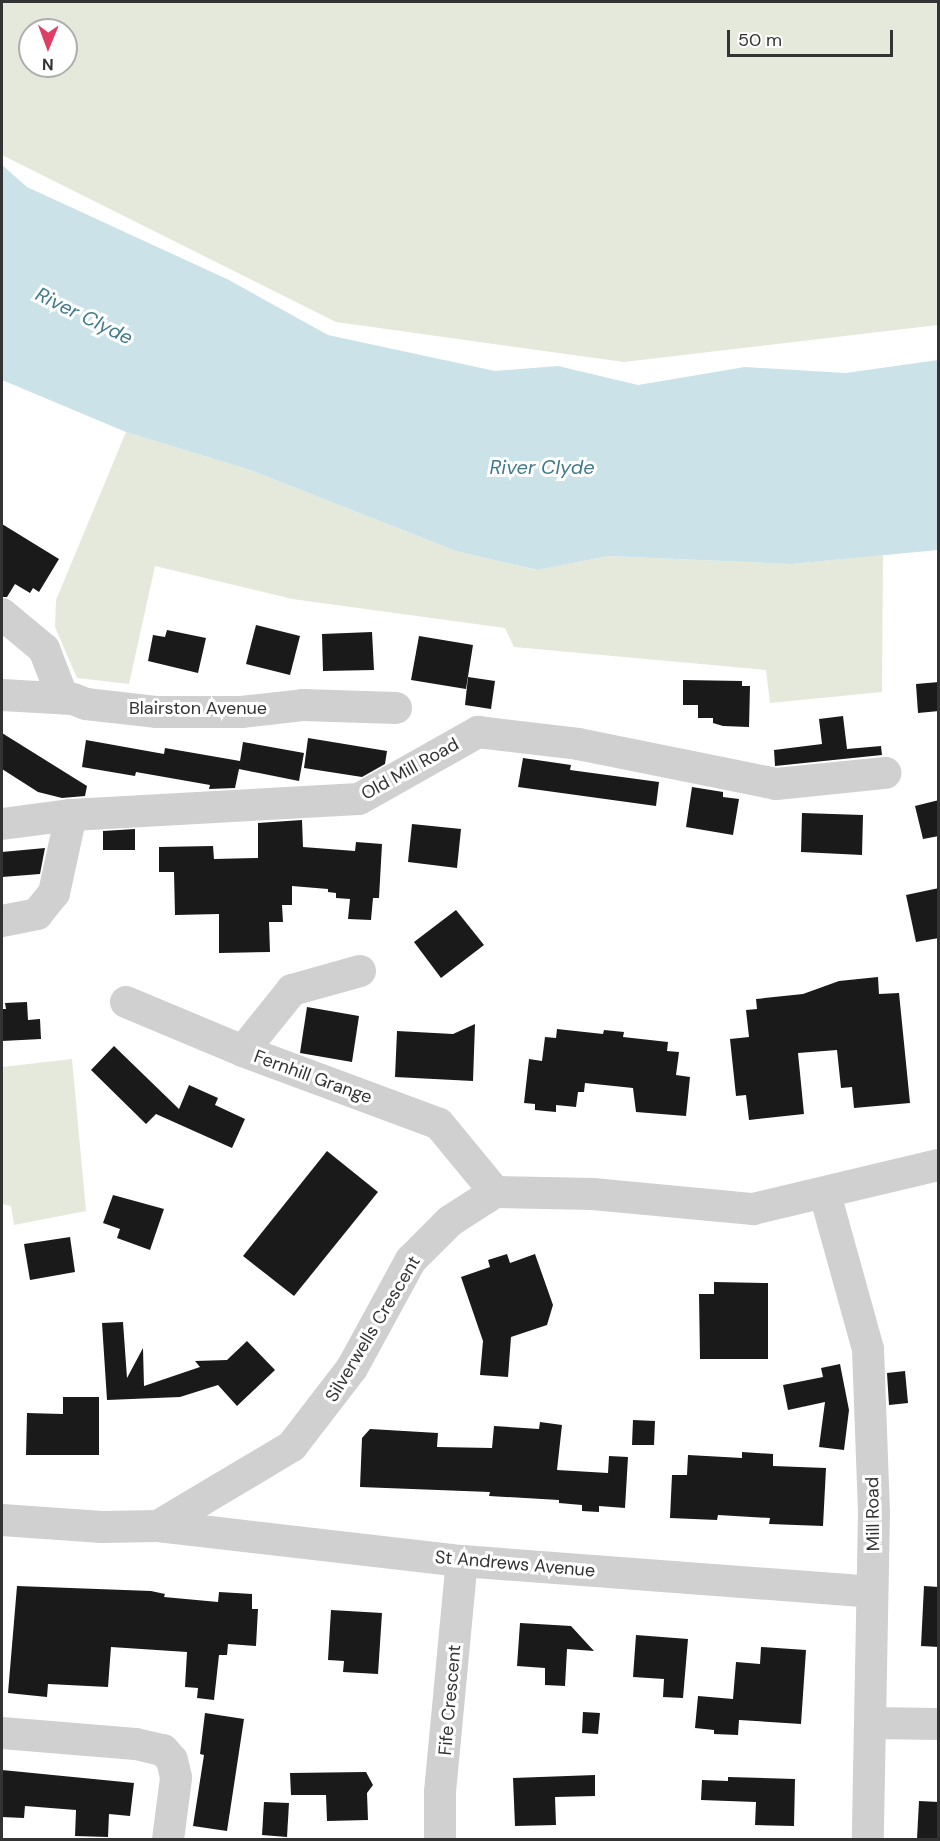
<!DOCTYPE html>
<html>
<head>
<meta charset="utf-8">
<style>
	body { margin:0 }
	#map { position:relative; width:940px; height:1841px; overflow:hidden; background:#fff; font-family:"DM Sans",sans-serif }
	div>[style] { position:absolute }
	.green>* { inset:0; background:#e5e9dc }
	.water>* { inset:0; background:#cae2e8 }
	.building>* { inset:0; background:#1a1a1a }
	.minor>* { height:32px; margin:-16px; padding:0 16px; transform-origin:16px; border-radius:16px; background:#d0d0d0 }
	span { translate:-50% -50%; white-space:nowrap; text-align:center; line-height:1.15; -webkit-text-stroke:6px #fff; paint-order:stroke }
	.street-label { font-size:18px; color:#333 }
	.water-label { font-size:20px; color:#407b8c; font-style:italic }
	.frame { position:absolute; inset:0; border:3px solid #333; pointer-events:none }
	.north { position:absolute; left:18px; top:18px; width:60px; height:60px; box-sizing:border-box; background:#fff; border:2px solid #adadad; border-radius:50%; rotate:181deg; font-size:16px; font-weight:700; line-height:24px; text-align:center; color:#333 }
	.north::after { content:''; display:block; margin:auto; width:21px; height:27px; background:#de4065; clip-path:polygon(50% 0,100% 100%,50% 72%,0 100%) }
	.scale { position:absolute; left:727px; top:30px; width:166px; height:27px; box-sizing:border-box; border:3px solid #333; border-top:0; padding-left:8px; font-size:18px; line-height:21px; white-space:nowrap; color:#333; -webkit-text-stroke:4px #fff; paint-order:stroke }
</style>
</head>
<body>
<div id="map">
	<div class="green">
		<i style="clip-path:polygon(evenodd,2px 2px,938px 2px,938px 325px,624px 362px,336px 322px,2px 155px,2px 2px,30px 30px,66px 30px,66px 66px,30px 66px,30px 30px)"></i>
		<i style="clip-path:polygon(126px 432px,250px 470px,456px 551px,536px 570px,608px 556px,791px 564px,883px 555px,882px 692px,770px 703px,766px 670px,514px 647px,505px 628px,292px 599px,155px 566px,129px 684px,77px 678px,55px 627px,56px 600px)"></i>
		<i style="clip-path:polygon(72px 1059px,86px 1211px,14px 1225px,11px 1206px,2px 1204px,2px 1067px)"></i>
	</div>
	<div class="water">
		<i style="clip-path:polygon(2px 165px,27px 187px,229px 280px,328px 335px,495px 371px,558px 366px,638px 385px,745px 367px,846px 373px,938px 360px,938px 550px,791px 564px,608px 556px,537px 570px,456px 551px,250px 470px,126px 432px,2px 380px)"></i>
	</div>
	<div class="building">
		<i style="clip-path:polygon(2px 524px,59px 559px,39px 592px,33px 588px,30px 593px,15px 584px,7px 597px,2px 597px)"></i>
		<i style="clip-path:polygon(256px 625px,300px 636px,290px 675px,246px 664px)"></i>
		<i style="clip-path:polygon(167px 630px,206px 638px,198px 673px,148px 661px,153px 635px,165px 637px)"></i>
		<i style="clip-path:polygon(372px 632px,374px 670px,323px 671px,322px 634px)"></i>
		<i style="clip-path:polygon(419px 636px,473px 645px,466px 689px,411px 680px)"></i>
		<i style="clip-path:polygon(468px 677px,495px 681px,491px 709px,465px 705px)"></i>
		<i style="clip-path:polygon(683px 680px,742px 681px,742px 686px,750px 686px,749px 727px,723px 726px,713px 723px,713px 718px,698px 718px,698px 705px,683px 705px)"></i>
		<i style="clip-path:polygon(939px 682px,939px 711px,918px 713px,916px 684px)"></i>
		<i style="clip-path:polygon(843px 716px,847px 749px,881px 746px,882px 755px,775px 766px,774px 750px,822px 744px,819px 719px)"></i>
		<i style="clip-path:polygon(2px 733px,87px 786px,85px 796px,62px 798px,38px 792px,2px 769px)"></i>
		<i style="clip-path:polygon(308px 738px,387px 751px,385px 764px,362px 777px,304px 768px)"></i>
		<i style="clip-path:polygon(86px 740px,164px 754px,165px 748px,240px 761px,243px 742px,304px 753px,299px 781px,239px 769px,235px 788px,209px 789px,210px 785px,136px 772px,135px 776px,82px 767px)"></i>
		<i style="clip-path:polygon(523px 758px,571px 765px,570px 770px,659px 782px,656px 806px,518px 787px)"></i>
		<i style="clip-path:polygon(692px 787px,723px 792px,723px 797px,739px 799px,733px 835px,686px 827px)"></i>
		<i style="clip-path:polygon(939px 800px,939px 836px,923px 839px,915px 806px)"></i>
		<i style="clip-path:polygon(802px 813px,863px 815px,862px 855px,801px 852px)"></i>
		<i style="clip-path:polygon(302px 820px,303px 847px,355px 851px,356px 842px,382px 844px,379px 898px,373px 898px,371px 920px,348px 919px,350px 899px,336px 898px,336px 893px,328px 892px,328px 889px,292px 886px,292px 905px,282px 905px,283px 922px,269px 922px,270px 952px,219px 953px,219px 914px,175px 915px,174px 872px,159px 872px,159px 847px,213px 846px,214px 859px,258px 858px,258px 823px)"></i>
		<i style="clip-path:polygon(412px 824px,461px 829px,457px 868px,408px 862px)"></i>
		<i style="clip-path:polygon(135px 829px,135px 850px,103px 850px,103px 831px)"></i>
		<i style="clip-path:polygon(45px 848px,40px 874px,2px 877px,2px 852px)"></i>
		<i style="clip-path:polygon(939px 888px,939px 938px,916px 942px,906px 895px)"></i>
		<i style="clip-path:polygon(456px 910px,484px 945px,441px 978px,414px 942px)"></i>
		<i style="clip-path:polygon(878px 977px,879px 994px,899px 993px,910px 1103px,854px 1108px,852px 1087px,841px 1088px,837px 1050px,798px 1053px,804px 1114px,749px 1120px,746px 1095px,736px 1096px,730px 1039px,749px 1037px,746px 1010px,757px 1009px,756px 999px,803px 994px,839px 981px)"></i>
		<i style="clip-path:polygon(27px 1002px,28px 1020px,40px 1019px,41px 1039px,2px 1041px,2px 1009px,6px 1009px,5px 1003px)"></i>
		<i style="clip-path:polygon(307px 1007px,359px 1016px,352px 1062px,300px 1053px)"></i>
		<i style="clip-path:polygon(475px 1024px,473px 1081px,395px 1077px,397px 1031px,453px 1034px)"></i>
		<i style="clip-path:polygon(557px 1029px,603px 1034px,604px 1030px,624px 1032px,623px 1037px,668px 1042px,667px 1051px,679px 1052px,676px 1075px,690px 1077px,686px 1116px,636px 1112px,633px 1088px,585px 1083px,584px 1092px,578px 1092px,576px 1107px,556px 1105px,556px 1112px,535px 1110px,535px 1104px,524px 1103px,529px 1059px,542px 1061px,545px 1037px,556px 1038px)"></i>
		<i style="clip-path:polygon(114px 1046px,179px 1109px,189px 1085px,218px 1098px,215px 1105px,245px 1119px,232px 1148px,156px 1114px,146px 1124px,91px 1070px)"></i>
		<i style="clip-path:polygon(327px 1151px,378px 1192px,294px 1296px,243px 1256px)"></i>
		<i style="clip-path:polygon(113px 1195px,164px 1209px,150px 1250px,117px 1238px,120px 1229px,103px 1223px)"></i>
		<i style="clip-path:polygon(70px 1237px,75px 1272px,30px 1280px,24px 1244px)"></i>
		<i style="clip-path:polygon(507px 1254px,510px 1263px,535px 1254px,553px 1305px,547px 1325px,511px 1337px,508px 1377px,480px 1375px,483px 1341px,461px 1277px,490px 1267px,488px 1260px)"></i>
		<i style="clip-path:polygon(714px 1282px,768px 1283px,768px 1359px,700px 1359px,699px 1294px,714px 1294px)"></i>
		<i style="clip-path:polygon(123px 1322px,127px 1378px,143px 1348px,144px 1386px,200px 1367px,195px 1361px,227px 1360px,247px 1341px,275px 1370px,237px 1406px,218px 1385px,180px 1397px,107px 1400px,102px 1323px)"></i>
		<i style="clip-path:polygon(840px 1364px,849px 1410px,844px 1450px,819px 1447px,825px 1402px,788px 1410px,783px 1385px,823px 1377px,821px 1368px)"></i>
		<i style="clip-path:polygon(905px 1371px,908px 1403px,889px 1405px,887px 1373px)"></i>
		<i style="clip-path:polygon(63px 1397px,99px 1397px,99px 1455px,26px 1455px,27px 1413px,63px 1414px)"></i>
		<i style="clip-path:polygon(633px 1420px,655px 1421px,654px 1445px,632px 1445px)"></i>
		<i style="clip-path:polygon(540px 1422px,562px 1425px,557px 1470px,608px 1473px,609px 1456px,628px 1457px,625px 1508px,599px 1506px,599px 1512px,582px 1511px,582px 1505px,559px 1503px,559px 1500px,489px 1496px,490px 1492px,360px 1487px,362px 1438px,370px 1429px,438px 1433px,437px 1447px,492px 1448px,494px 1426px,539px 1429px)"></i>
		<i style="clip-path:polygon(742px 1452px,773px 1454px,773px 1466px,826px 1468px,823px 1526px,769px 1524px,770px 1518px,718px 1515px,717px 1520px,670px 1518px,672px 1475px,687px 1475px,688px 1455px,742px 1458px)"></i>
		<i style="clip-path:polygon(17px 1586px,151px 1591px,165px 1594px,164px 1597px,218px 1602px,219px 1592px,252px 1594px,252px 1609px,258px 1609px,256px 1646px,228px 1644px,227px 1655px,219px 1655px,214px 1700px,197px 1698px,198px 1688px,185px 1687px,187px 1652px,111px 1647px,108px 1687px,48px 1684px,47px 1697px,8px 1693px)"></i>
		<i style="clip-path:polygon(924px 1586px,939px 1587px,939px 1647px,921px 1646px)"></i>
		<i style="clip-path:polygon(331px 1610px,382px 1613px,378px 1674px,343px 1672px,344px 1661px,328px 1660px)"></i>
		<i style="clip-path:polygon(520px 1623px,571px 1626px,594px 1651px,567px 1649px,565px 1686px,545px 1685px,545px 1668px,517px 1666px)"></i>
		<i style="clip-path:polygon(636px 1635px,688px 1639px,683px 1698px,663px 1697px,664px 1679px,633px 1677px)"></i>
		<i style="clip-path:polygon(761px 1647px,806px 1650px,801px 1724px,739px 1720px,738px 1735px,714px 1734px,714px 1730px,695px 1728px,698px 1696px,733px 1699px,736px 1662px,760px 1664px)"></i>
		<i style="clip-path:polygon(583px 1712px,600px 1713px,598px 1734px,582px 1733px)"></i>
		<i style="clip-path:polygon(205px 1713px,244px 1719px,227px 1831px,193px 1826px,204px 1755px,200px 1754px)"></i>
		<i style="clip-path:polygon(2px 1770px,134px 1783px,130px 1816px,109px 1814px,108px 1837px,75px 1836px,76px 1810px,25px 1806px,24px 1818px,2px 1817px)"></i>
		<i style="clip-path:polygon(366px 1772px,373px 1785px,367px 1793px,368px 1820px,327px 1821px,326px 1795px,291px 1795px,290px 1773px)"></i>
		<i style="clip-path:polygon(595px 1775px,595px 1796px,555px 1797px,556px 1825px,515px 1826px,513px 1778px)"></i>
		<i style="clip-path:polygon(728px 1777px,795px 1779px,794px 1826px,755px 1825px,756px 1802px,701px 1800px,702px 1780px,728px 1781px)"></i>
		<i style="clip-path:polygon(919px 1801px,939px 1802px,939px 1839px,917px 1839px)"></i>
		<i style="clip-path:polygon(264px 1802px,289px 1803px,287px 1837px,262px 1835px)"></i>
	</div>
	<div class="minor">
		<i style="left:2px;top:614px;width:55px;rotate:39.8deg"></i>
		<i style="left:44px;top:649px;width:53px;rotate:68.8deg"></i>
		<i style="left:2px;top:695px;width:71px;rotate:3.2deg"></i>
		<i style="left:73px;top:699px;width:14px;rotate:21deg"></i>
		<i style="left:86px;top:704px;width:70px;rotate:6.5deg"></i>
		<i style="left:156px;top:712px;width:85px"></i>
		<i style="left:241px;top:712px;width:62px;rotate:-6.4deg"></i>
		<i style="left:303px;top:705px;width:93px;rotate:1.8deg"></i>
		<i style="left:2px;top:824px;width:70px;rotate:-7.4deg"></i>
		<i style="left:2px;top:921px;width:36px;rotate:-11deg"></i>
		<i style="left:37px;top:914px;width:27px;rotate:-51deg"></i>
		<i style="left:54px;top:893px;width:80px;rotate:-77.7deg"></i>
		<i style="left:71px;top:815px;width:288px;rotate:-3.2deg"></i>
		<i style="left:359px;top:799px;width:137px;rotate:-29.4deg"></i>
		<i style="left:478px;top:732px;width:101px;rotate:6.8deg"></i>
		<i style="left:578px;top:744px;width:202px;rotate:11.4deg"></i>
		<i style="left:776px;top:784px;width:110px;rotate:-5.8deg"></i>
		<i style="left:360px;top:971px;width:71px;rotate:164.4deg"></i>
		<i style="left:292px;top:990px;width:78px;rotate:128.8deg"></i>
		<i style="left:243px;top:1051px;width:209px;rotate:20.4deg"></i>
		<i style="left:439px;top:1124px;width:88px;rotate:50.5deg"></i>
		<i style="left:126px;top:1002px;width:127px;rotate:22.7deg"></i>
		<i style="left:825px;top:1194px;width:161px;rotate:74.5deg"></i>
		<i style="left:868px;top:1349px;width:165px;rotate:87.9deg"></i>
		<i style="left:874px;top:1514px;width:326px;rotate:91.1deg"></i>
		<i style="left:2px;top:1520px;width:100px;rotate:4deg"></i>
		<i style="left:102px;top:1527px;width:56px;rotate:-1deg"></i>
		<i style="left:158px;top:1526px;width:156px;rotate:-30.8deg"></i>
		<i style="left:292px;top:1446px;width:98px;rotate:-52.4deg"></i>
		<i style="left:352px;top:1368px;width:123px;rotate:-61.4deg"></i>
		<i style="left:411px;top:1260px;width:55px;rotate:-45deg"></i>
		<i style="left:450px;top:1221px;width:54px;rotate:-32.8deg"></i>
		<i style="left:495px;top:1192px;width:98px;rotate:1.2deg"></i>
		<i style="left:593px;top:1194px;width:161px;rotate:5.4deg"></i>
		<i style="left:753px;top:1209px;width:190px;rotate:-13.4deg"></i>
		<i style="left:158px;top:1526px;width:306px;rotate:6.6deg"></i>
		<i style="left:462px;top:1561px;width:411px;rotate:4.3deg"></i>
		<i style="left:870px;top:1723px;width:68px;rotate:0.8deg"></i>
		<i style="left:2px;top:1733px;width:134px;rotate:4.7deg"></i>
		<i style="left:136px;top:1744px;width:28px;rotate:13deg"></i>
		<i style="left:163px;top:1750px;width:13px;rotate:48deg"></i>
		<i style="left:172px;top:1760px;width:18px;rotate:77deg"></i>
		<i style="left:176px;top:1778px;width:63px;rotate:97.4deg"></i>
		<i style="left:440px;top:1840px;width:48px;rotate:-90deg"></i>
		<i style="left:440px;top:1792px;width:232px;rotate:-84.6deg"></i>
	</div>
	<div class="street-label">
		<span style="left:198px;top:708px">Blairston Avenue</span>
		<span style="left:410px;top:769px;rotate:-29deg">Old Mill Road</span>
		<span style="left:313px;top:1077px;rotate:20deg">Fernhill Grange</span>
		<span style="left:373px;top:1329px;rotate:-59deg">Silverwells Crescent</span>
		<span style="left:873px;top:1514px;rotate:-91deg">Mill Road</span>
		<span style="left:515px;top:1564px;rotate:5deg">St Andrews Avenue</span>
		<span style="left:450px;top:1700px;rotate:-85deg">Fife Crescent</span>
	</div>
	<div class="water-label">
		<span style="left:84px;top:316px;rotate:26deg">River Clyde</span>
		<span style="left:542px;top:467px">River Clyde</span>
	</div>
	<div class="frame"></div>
	<div class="north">N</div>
	<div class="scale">50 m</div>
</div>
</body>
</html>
